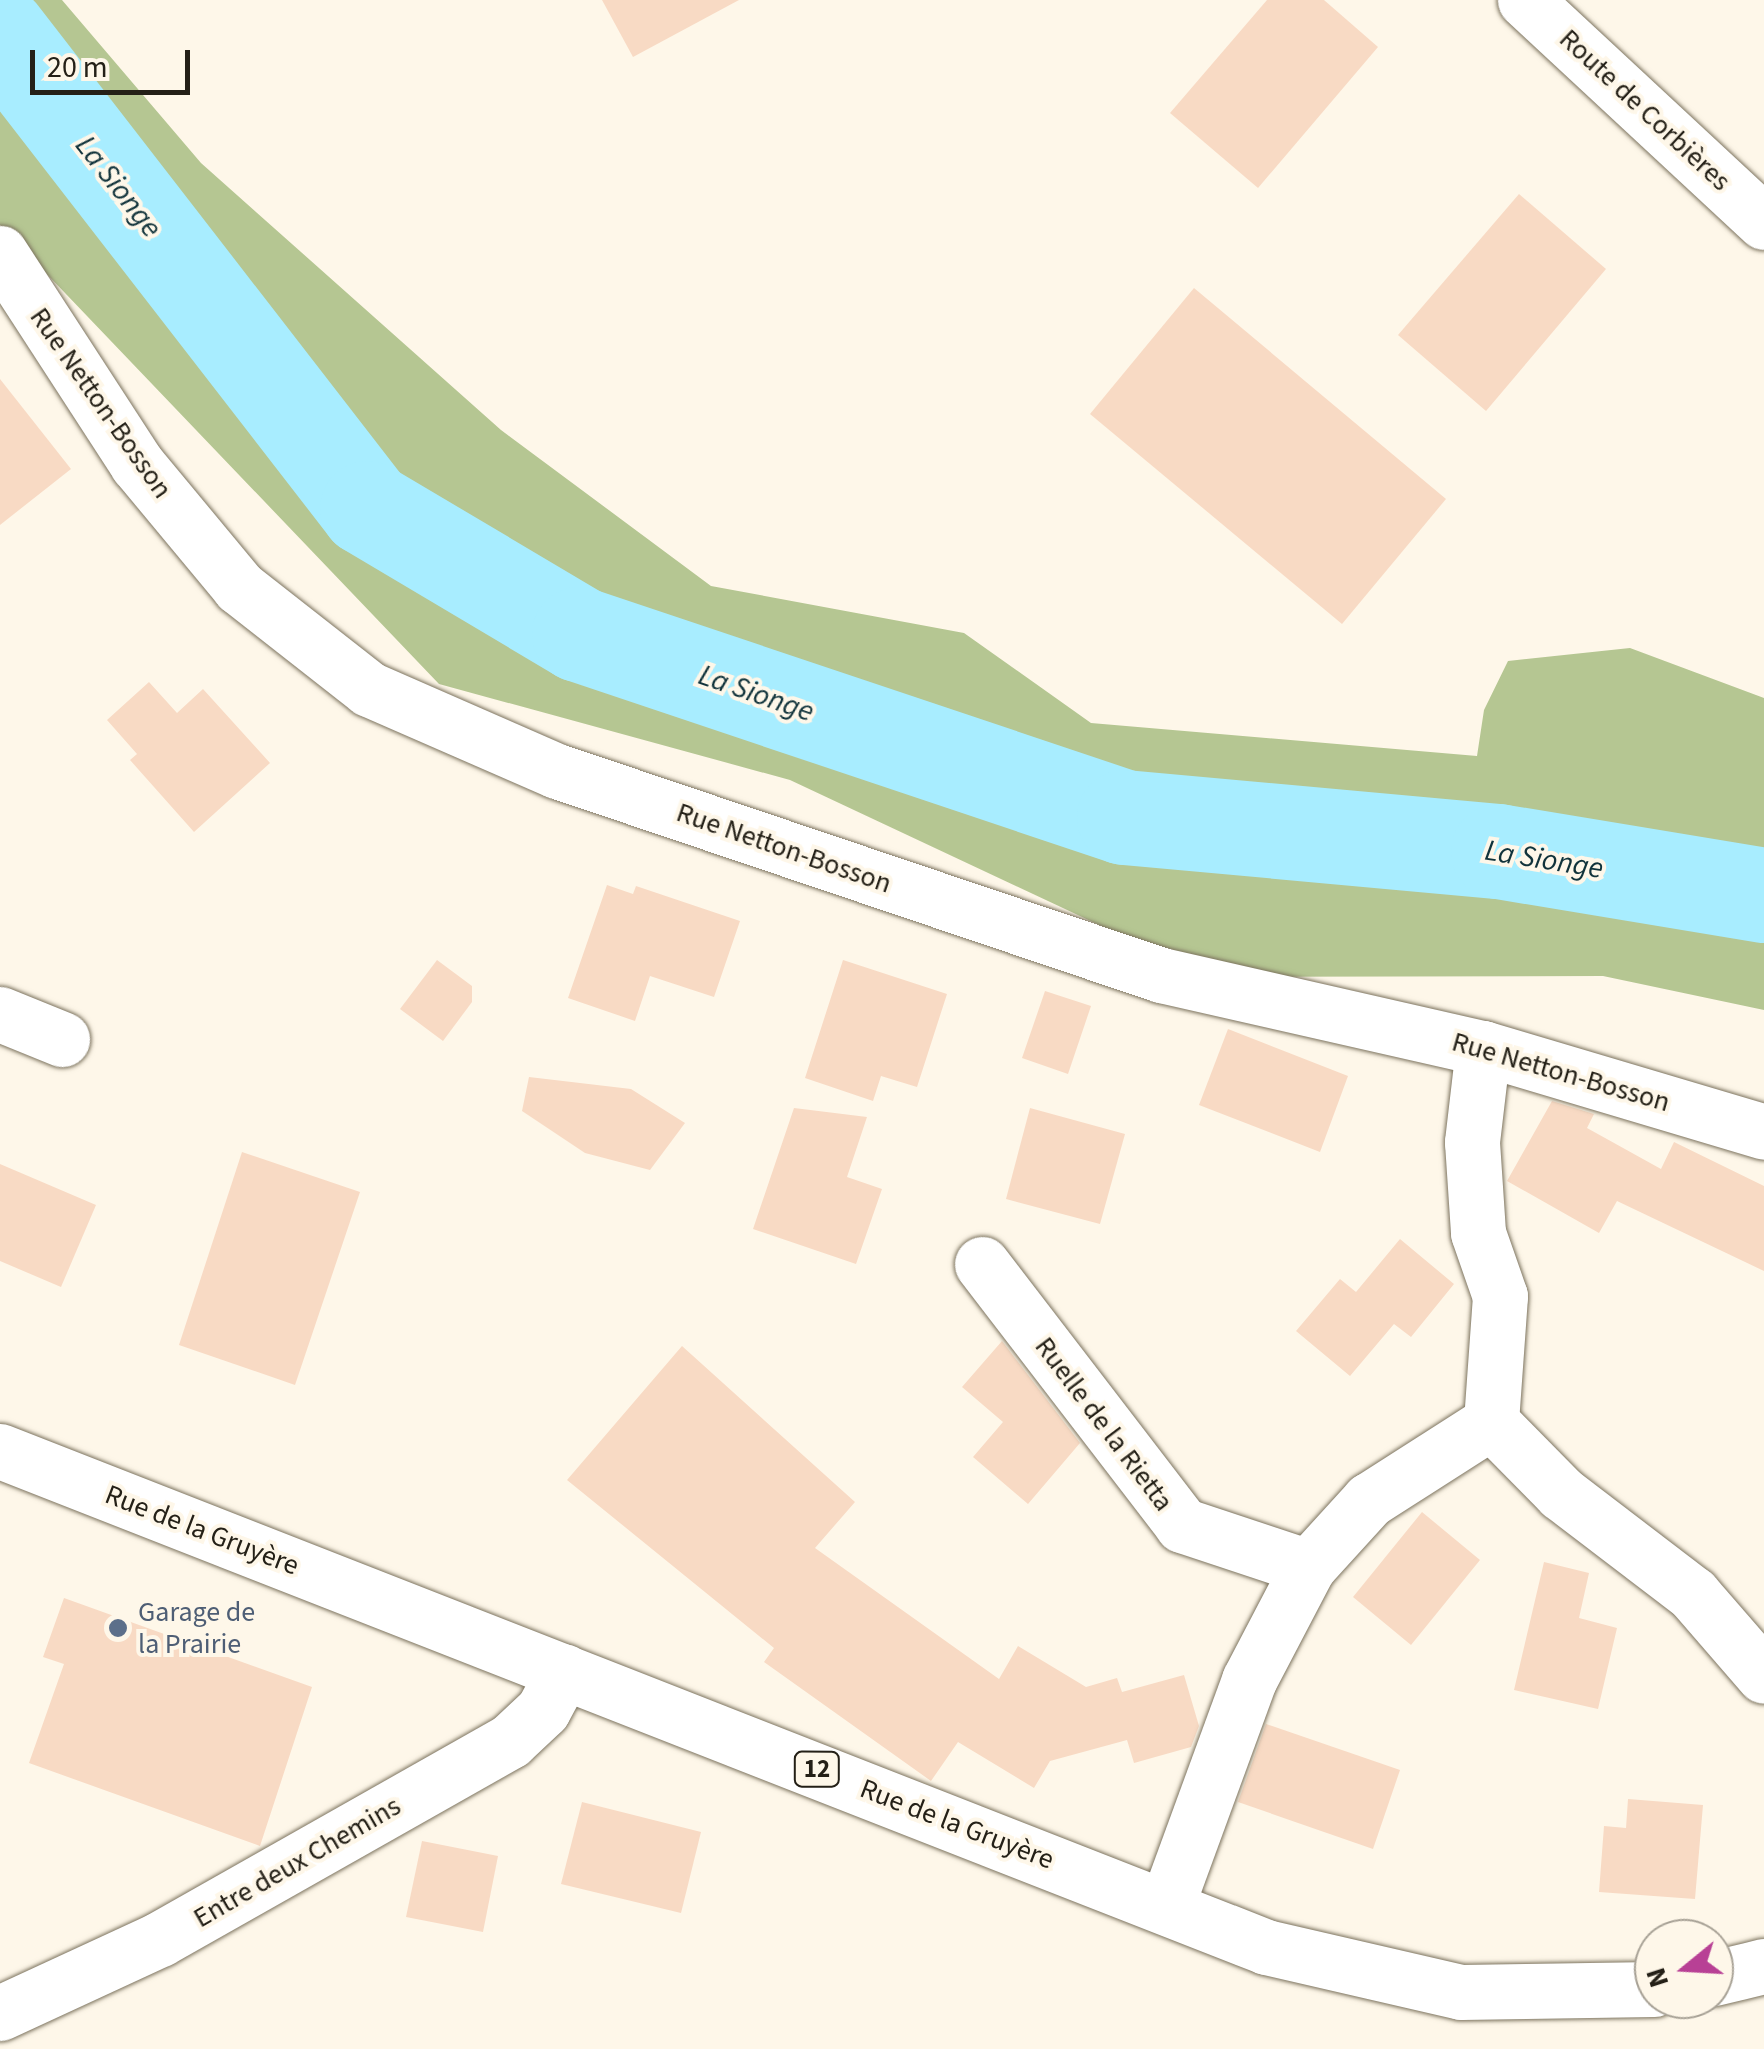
<!DOCTYPE html>
<html>
<head>
<meta charset="utf-8">
<style>
	body { margin:0 }
	#map { position:relative; width:1764px; height:2049px; overflow:hidden; background:#fef7e9; font-family:"Source Sans 3",sans-serif }
	div>[style] { position:absolute }
	.forest>* { inset:0; background:#b5c692 }
	.river>* { height:95px; margin:-47.5px; padding:0 47.5px; transform-origin:47.5px; border-radius:47.5px; background:#a8edff }
	.building>* { inset:0; background:#f8dac4 }
	.roads { filter:drop-shadow(0 0 2px #7c735e) drop-shadow(0 0 2px #7c735e) }
	.street>* { height:55px; margin:-27.5px; padding:0 27.5px; transform-origin:27.5px; border-radius:27.5px; background:#fff }
	.secondary>* { height:55px; margin:-27.5px; padding:0 27.5px; transform-origin:27.5px; border-radius:27.5px; background:#fff }
	.primary>* { height:55px; margin:-27.5px; padding:0 27.5px; transform-origin:27.5px; border-radius:27.5px; background:#fff }
	.dots>* { width:28px; height:28px; translate:-50% -50%; box-sizing:border-box; border:5px solid #fef7e9; border-radius:50% }
	span { translate:-50% -50%; white-space:nowrap; text-align:center; line-height:1.15; -webkit-text-stroke:8px #fef7e9; paint-order:stroke }
	.shield-label span { padding:2px 8px; background:#fef7e9; border:2px solid; border-radius:8px; -webkit-text-stroke-width:0 }
	.shield-label { font-size:25px; color:#242017; font-weight:700 }
	.street-label { font-size:28px; color:#242017 }
	.service-label { font-size:28px; color:#4e5e75 }
	.left { translate:0 -50%; text-align:left }
	.water-label { font-size:30px; color:#11333b; font-style:italic }
	.north { position:absolute; left:1634px; top:1919px; width:100px; height:100px; box-sizing:border-box; background:#fef7e9; border:2px solid #a7a195; border-radius:50%; rotate:252deg; font-size:28px; font-weight:700; line-height:40px; text-align:center; color:#242017 }
	.north::after { content:''; display:block; margin:auto; width:35px; height:45px; background:#b84095; clip-path:polygon(50% 0,100% 100%,50% 72%,0 100%) }
	.scale { position:absolute; left:30px; top:50px; width:160px; height:45px; box-sizing:border-box; border:5px solid #242017; border-top:0; padding-left:12px; font-size:30px; line-height:35px; white-space:nowrap; color:#242017; -webkit-text-stroke:8px #fef7e9; paint-order:stroke }
</style>
</head>
<body>
<div id="map">
	<div class="forest">
		<i style="clip-path:polygon(0 0,62px 0,201px 163px,501px 430px,711px 586px,964px 633px,1091px 723px,1477px 756px,1484px 710px,1508px 661px,1630px 648px,1764px 698px,1764px 1010px,1603px 976px,1210px 977px,790px 780px,439px 684px,0 225px)"></i>
	</div>
	<div class="river">
		<i style="left:0;top:34px;width:599px;rotate:52.25deg"></i>
		<i style="left:367px;top:508px;width:247px;rotate:30.7deg"></i>
		<i style="left:579px;top:634px;width:575px;rotate:18.56deg"></i>
		<i style="left:1124px;top:817px;width:376px;rotate:5.2deg"></i>
		<i style="left:1498px;top:851px;width:270px;rotate:9.4deg"></i>
	</div>
	<div class="building">
		<i style="clip-path:polygon(602px 0,739px 0,633px 57px)"></i>
		<i style="clip-path:polygon(1267px 0,1324px 0,1378px 47px,1258px 188px,1170px 113px)"></i>
		<i style="clip-path:polygon(1519px 194px,1606px 269px,1486px 411px,1398px 335px)"></i>
		<i style="clip-path:polygon(1194px 288px,1446px 499px,1342px 624px,1090px 414px)"></i>
		<i style="clip-path:polygon(0 379px,71px 469px,0 525px)"></i>
		<i style="clip-path:polygon(149px 682px,177px 713px,203px 689px,270px 763px,194px 832px,130px 760px,137px 754px,107px 720px)"></i>
		<i style="clip-path:polygon(607px 885px,633px 894px,636px 886px,740px 921px,714px 997px,650px 976px,635px 1021px,568px 998px)"></i>
		<i style="clip-path:polygon(437px 960px,472px 986px,472px 1002px,443px 1041px,400px 1009px)"></i>
		<i style="clip-path:polygon(843px 960px,947px 994px,917px 1087px,881px 1076px,873px 1101px,805px 1078px)"></i>
		<i style="clip-path:polygon(1045px 991px,1091px 1006px,1068px 1074px,1022px 1058px)"></i>
		<i style="clip-path:polygon(1228px 1029px,1348px 1076px,1320px 1152px,1199px 1105px)"></i>
		<i style="clip-path:polygon(529px 1077px,631px 1089px,685px 1123px,650px 1170px,585px 1153px,522px 1111px)"></i>
		<i style="clip-path:polygon(1552px 1101px,1594px 1114px,1587px 1128px,1661px 1169px,1674px 1142px,1764px 1186px,1764px 1271px,1617px 1201px,1599px 1233px,1507px 1181px)"></i>
		<i style="clip-path:polygon(794px 1108px,867px 1117px,847px 1177px,882px 1189px,856px 1264px,753px 1229px)"></i>
		<i style="clip-path:polygon(1030px 1108px,1125px 1134px,1100px 1224px,1006px 1199px)"></i>
		<i style="clip-path:polygon(242px 1152px,360px 1192px,295px 1385px,179px 1345px)"></i>
		<i style="clip-path:polygon(0 1164px,96px 1205px,61px 1287px,0 1261px)"></i>
		<i style="clip-path:polygon(1400px 1239px,1454px 1284px,1411px 1337px,1394px 1324px,1350px 1376px,1296px 1331px,1340px 1279px,1356px 1292px)"></i>
		<i style="clip-path:polygon(1002px 1341px,1080px 1443px,1028px 1504px,973px 1457px,1003px 1422px,962px 1387px)"></i>
		<i style="clip-path:polygon(682px 1346px,855px 1502px,815px 1548px,999px 1679px,1018px 1646px,1086px 1687px,1117px 1678px,1122px 1692px,1184px 1675px,1199px 1726px,1191px 1747px,1134px 1763px,1127px 1740px,1050px 1761px,1034px 1788px,958px 1742px,931px 1781px,764px 1662px,774px 1648px,567px 1480px)"></i>
		<i style="clip-path:polygon(1422px 1512px,1480px 1560px,1411px 1645px,1353px 1597px)"></i>
		<i style="clip-path:polygon(1544px 1562px,1589px 1573px,1579px 1618px,1617px 1628px,1598px 1709px,1514px 1690px)"></i>
		<i style="clip-path:polygon(64px 1598px,312px 1687px,260px 1846px,29px 1763px,64px 1664px,43px 1657px)"></i>
		<i style="clip-path:polygon(1266px 1724px,1400px 1770px,1373px 1849px,1238px 1802px)"></i>
		<i style="clip-path:polygon(1628px 1799px,1703px 1805px,1695px 1899px,1599px 1892px,1604px 1826px,1626px 1828px)"></i>
		<i style="clip-path:polygon(582px 1802px,701px 1832px,681px 1913px,561px 1884px)"></i>
		<i style="clip-path:polygon(422px 1841px,498px 1856px,483px 1932px,406px 1917px)"></i>
	</div>
	<div class="roads">
		<div class="street">
			<i style="left:0;top:253px;width:252px;rotate:57deg"></i>
			<i style="left:137px;top:464px;width:160px;rotate:50.3deg"></i>
			<i style="left:239px;top:587px;width:165px;rotate:38.1deg"></i>
			<i style="left:369px;top:689px;width:205px;rotate:23.6deg"></i>
			<i style="left:557px;top:771px;width:638px;rotate:18.66deg"></i>
			<i style="left:1161px;top:975px;width:330px;rotate:12.8deg"></i>
			<i style="left:1483px;top:1048px;width:293px;rotate:16.6deg"></i>
			<i style="left:0;top:1014px;width:67px;rotate:22deg"></i>
			<i style="left:1483px;top:1048px;width:95px;rotate:96.7deg"></i>
			<i style="left:1472px;top:1142px;width:91px;rotate:86.2deg"></i>
			<i style="left:1478px;top:1233px;width:67px;rotate:70.8deg"></i>
			<i style="left:1500px;top:1296px;width:126px;rotate:94.1deg"></i>
			<i style="left:1491px;top:1422px;width:100px;rotate:45.4deg"></i>
			<i style="left:1561px;top:1493px;width:166px;rotate:37.4deg"></i>
			<i style="left:1693px;top:1594px;width:108px;rotate:49.1deg"></i>
			<i style="left:982px;top:1264px;width:329px;rotate:52.5deg"></i>
			<i style="left:1182px;top:1525px;width:133px;rotate:18.4deg"></i>
			<i style="left:1166px;top:1907px;width:242px;rotate:-69.9deg"></i>
			<i style="left:1249px;top:1680px;width:127px;rotate:-62.4deg"></i>
			<i style="left:1308px;top:1567px;width:91px;rotate:-47.7deg"></i>
			<i style="left:1369px;top:1500px;width:145px;rotate:-32.6deg"></i>
			<i style="left:0;top:2013px;width:176px;rotate:-24.8deg"></i>
			<i style="left:160px;top:1939px;width:402px;rotate:-29.5deg"></i>
			<i style="left:510px;top:1741px;width:45px;rotate:-43.2deg"></i>
			<i style="left:543px;top:1710px;width:44px;rotate:-61.7deg"></i>
		</div>
		<div class="secondary">
			<i style="left:1525px;top:0;width:326px;rotate:42.9deg"></i>
		</div>
		<div class="primary">
			<i style="left:0;top:1451px;width:1360px;rotate:21.39deg"></i>
			<i style="left:1266px;top:1947px;width:200px;rotate:13deg"></i>
			<i style="left:1461px;top:1992px;width:193px;rotate:-0.9deg"></i>
			<i style="left:1714px;top:1978px;width:51px;rotate:-13.5deg"></i>
		</div>
	</div>
	<div class="dots">
		<i style="left:118px;top:1628px;background:#5c6f8a"></i>
	</div>
	<div class="shield-label">
		<span style="left:817px;top:1769px">12</span>
	</div>
	<div class="street-label">
		<span style="left:1645px;top:110px;rotate:43deg">Route de Corbières</span>
		<span style="left:101px;top:403px;rotate:55deg">Rue Netton-Bosson</span>
		<span style="left:784px;top:848px;rotate:19deg">Rue Netton-Bosson</span>
		<span style="left:1561px;top:1072px;rotate:16deg">Rue Netton-Bosson</span>
		<span style="left:1104px;top:1424px;rotate:53deg">Ruelle de la Rietta</span>
		<span style="left:202px;top:1530px;rotate:21deg">Rue de la Gruyère</span>
		<span style="left:957px;top:1824px;rotate:21deg">Rue de la Gruyère</span>
		<span style="left:297px;top:1862px;rotate:-30deg">Entre deux Chemins</span>
	</div>
	<div class="service-label">
		<span class="left" style="left:138px;top:1628px">Garage de<br>la Prairie</span>
	</div>
	<div class="water-label">
		<span style="left:118px;top:187px;rotate:52deg">La Sionge</span>
		<span style="left:756px;top:694px;rotate:19deg">La Sionge</span>
		<span style="left:1544px;top:860px;rotate:9deg">La Sionge</span>
	</div>
	<div class="north">N</div>
	<div class="scale">20 m</div>
</div>
</body>
</html>
